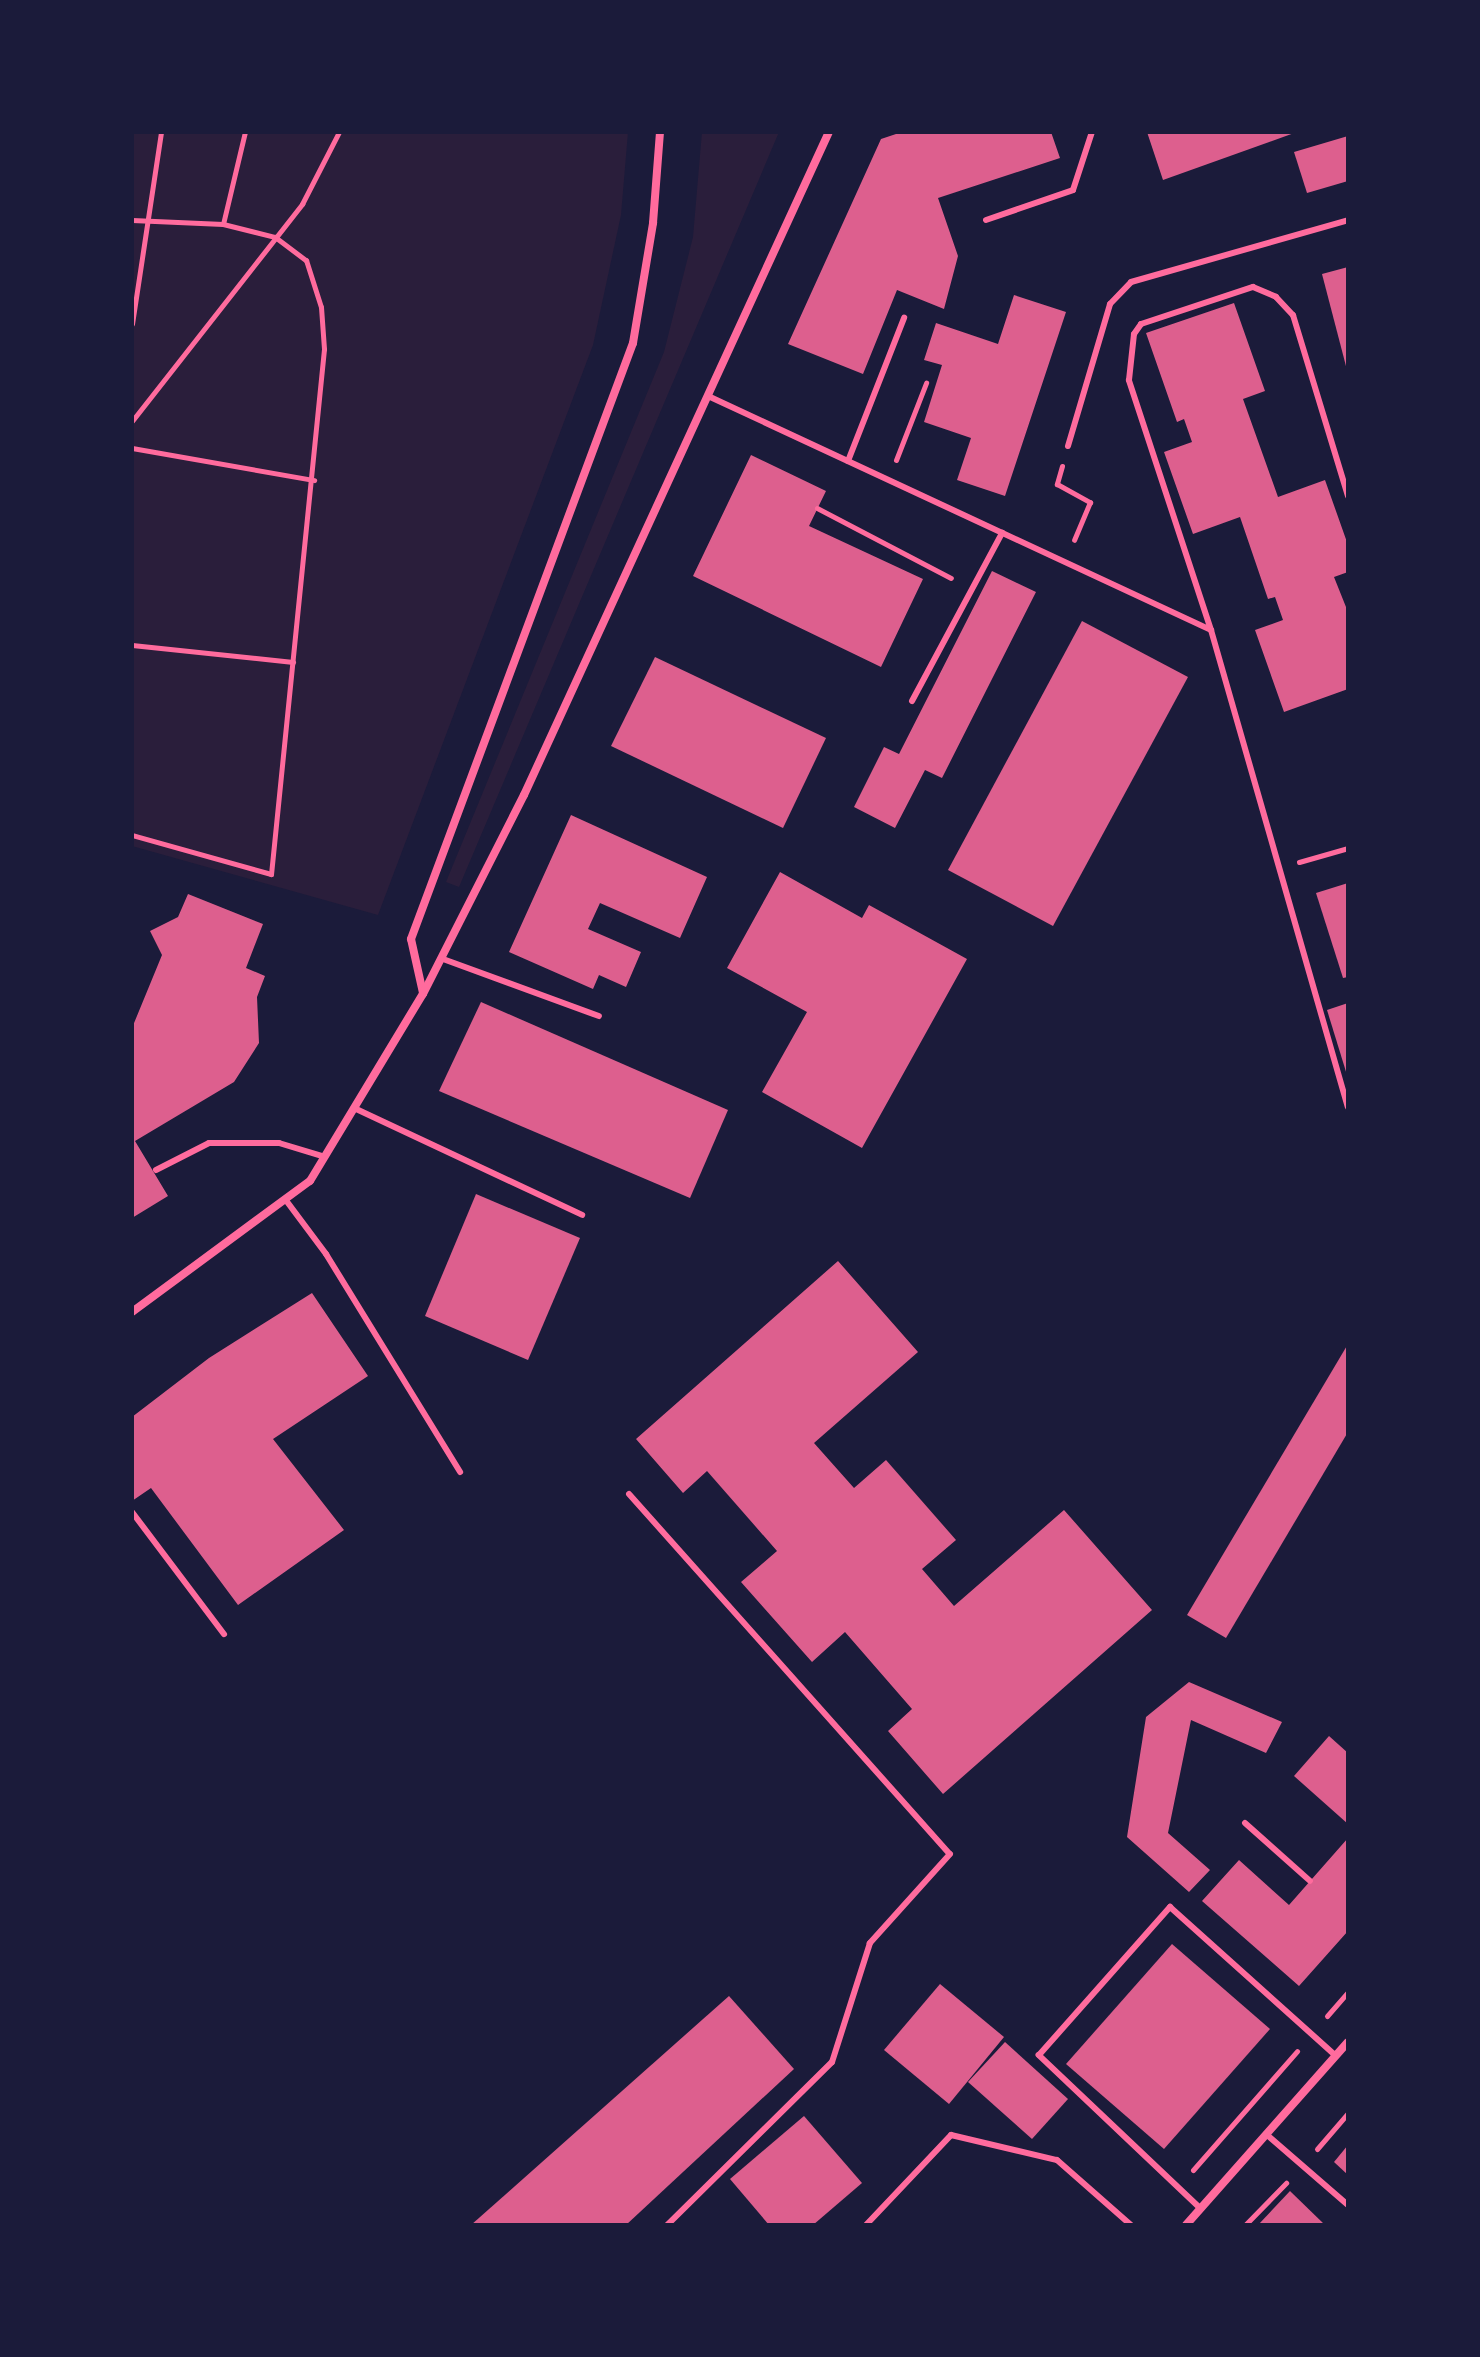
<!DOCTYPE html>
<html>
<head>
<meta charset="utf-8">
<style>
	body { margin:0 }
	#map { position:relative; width:1480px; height:2357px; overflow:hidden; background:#1b1b3a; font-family:Lato,sans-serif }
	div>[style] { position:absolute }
	.green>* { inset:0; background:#2a1e3b }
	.building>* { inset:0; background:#dd5f8e }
	.path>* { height:5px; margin:-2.5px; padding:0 2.5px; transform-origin:2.5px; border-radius:2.5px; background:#ff6b9d }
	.service>* { height:6px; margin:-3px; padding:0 3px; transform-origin:3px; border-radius:3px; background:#ff6b9d }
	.minor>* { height:8px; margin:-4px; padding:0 4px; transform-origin:4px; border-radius:4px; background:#ff6b9d }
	span { translate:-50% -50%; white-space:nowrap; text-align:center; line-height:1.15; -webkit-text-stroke:8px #1b1b3a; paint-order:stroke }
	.frame { position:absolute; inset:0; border:134px solid #1b1b3a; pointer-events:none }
</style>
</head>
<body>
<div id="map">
	<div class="green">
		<i style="clip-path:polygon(132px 132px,628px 132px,621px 215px,593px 345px,378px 915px,132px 846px)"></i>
		<i style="clip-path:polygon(702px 132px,779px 132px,459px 887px,446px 882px,664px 352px,693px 237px)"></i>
	</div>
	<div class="building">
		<i style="clip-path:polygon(902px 132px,1051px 132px,1060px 158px,938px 198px,958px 256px,944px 309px,897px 290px,863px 374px,788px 344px,881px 139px)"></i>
		<i style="clip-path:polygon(1147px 132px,1297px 132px,1163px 180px)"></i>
		<i style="clip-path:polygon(1348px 136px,1348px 181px,1307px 193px,1294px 152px)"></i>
		<i style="clip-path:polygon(1348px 267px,1348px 370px,1347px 370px,1322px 274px)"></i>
		<i style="clip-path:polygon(1014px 295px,1066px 312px,1005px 496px,957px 480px,971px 438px,924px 422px,942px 365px,924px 360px,936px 323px,998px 344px)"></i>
		<i style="clip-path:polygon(1234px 303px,1265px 391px,1243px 399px,1278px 497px,1325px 480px,1348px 545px,1348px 572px,1334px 577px,1348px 612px,1348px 689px,1284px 712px,1255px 630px,1283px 620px,1275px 597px,1268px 599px,1240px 517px,1193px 534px,1164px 452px,1192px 442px,1184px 419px,1177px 422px,1146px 333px)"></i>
		<i style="clip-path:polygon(751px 455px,826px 491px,809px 526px,923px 579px,881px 667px,693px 576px)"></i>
		<i style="clip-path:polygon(992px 571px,1036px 592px,942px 778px,925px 770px,895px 828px,854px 807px,884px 747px,899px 754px)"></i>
		<i style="clip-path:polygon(1082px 621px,1188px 677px,1053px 926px,948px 870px)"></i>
		<i style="clip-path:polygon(655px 657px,826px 738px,783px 828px,611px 746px)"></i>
		<i style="clip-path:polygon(571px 815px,707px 877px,680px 938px,600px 903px,588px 929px,641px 952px,626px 987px,599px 975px,593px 989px,509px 952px)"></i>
		<i style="clip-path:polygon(780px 872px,862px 918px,869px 905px,967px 959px,862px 1148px,762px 1092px,807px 1012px,727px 968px)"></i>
		<i style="clip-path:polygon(1348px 883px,1348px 977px,1343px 978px,1316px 893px)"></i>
		<i style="clip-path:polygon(188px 894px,263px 924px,246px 968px,265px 976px,257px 997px,259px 1043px,234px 1082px,135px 1141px,168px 1196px,132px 1218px,132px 1028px,162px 955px,150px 931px,178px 917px)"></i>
		<i style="clip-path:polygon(481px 1002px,728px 1110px,690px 1198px,439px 1091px)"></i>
		<i style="clip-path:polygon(1348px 1003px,1348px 1075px,1347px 1075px,1327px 1010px)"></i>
		<i style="clip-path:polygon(476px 1194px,580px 1238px,528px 1360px,425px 1316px)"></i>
		<i style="clip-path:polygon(838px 1261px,918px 1352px,814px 1443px,854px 1488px,886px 1460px,956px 1540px,922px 1569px,954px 1606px,1064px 1510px,1152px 1610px,943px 1794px,888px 1731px,912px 1709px,845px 1632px,812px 1662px,741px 1582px,777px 1551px,707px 1471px,683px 1493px,636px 1439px)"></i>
		<i style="clip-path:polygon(312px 1293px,368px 1376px,273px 1439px,344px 1530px,238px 1605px,151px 1488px,132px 1501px,132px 1417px,209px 1358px)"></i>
		<i style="clip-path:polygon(1348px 1344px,1348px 1432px,1226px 1638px,1187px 1615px)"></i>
		<i style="clip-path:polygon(1189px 1682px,1282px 1722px,1266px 1753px,1191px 1720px,1168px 1833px,1210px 1870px,1189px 1892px,1127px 1837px,1146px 1717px)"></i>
		<i style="clip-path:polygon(1329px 1736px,1348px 1753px,1348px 1824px,1294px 1776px)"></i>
		<i style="clip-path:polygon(1348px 1838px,1348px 1931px,1299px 1986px,1202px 1901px,1239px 1860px,1289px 1905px)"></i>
		<i style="clip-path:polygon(1172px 1944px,1270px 2029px,1164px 2149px,1066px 2064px)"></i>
		<i style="clip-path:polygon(940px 1984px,1004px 2037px,949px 2104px,884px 2050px)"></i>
		<i style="clip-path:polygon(729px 1996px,794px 2069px,626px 2225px,471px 2225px)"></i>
		<i style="clip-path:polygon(1005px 2042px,1068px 2099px,1032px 2139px,968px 2082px)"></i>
		<i style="clip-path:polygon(804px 2116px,862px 2183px,813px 2225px,769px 2225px,730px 2179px)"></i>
		<i style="clip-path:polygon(1348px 2145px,1348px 2175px,1334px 2162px)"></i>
		<i style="clip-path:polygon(1290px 2191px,1325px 2225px,1258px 2225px)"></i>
	</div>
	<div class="path">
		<i style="left:132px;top:220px;width:91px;rotate:2.5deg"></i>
		<i style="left:223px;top:224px;width:54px;rotate:14deg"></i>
		<i style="left:275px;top:237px;width:39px;rotate:37deg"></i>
		<i style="left:306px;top:260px;width:49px;rotate:72.3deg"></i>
		<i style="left:321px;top:307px;width:42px;rotate:85.9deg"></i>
		<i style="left:324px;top:349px;width:528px;rotate:95.76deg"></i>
		<i style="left:271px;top:874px;width:144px;rotate:-164.3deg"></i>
		<i style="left:223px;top:224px;width:95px;rotate:-76.6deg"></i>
		<i style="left:132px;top:324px;width:194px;rotate:-81.4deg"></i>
		<i style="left:132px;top:421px;width:276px;rotate:-51.9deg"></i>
		<i style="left:302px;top:204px;width:81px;rotate:-62.8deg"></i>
		<i style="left:132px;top:448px;width:185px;rotate:10deg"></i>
		<i style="left:896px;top:460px;width:83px;rotate:-68.7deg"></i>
		<i style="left:1062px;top:466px;width:19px;rotate:106deg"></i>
		<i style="left:1057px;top:484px;width:38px;rotate:29deg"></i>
		<i style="left:1090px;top:502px;width:41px;rotate:112.8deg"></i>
		<i style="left:817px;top:508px;width:151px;rotate:27.6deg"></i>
		<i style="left:132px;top:645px;width:162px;rotate:6deg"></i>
		<i style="left:1299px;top:862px;width:51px;rotate:-15.9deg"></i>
		<i style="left:1327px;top:2016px;width:32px;rotate:-49deg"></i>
		<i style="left:1317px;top:2149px;width:48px;rotate:-49.3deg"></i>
		<i style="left:1193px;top:2170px;width:158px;rotate:-48.8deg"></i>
		<i style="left:1245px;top:2225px;width:59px;rotate:-45.7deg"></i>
	</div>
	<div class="service">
		<i style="left:986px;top:220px;width:92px;rotate:-19deg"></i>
		<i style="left:1073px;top:190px;width:61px;rotate:-71.9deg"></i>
		<i style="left:708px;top:396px;width:555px;rotate:24.95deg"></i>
		<i style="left:1211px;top:630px;width:496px;rotate:74deg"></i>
		<i style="left:1068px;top:446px;width:148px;rotate:-73.5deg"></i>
		<i style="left:1110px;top:304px;width:30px;rotate:-46deg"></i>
		<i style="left:1131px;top:282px;width:226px;rotate:-15.9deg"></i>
		<i style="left:848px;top:461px;width:154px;rotate:-68.6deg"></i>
		<i style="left:1211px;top:630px;width:263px;rotate:-108.2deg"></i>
		<i style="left:1129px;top:380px;width:46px;rotate:-83.8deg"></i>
		<i style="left:1134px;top:334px;width:12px;rotate:-55deg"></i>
		<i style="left:1141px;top:324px;width:118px;rotate:-18.3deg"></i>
		<i style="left:1253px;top:287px;width:25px;rotate:23deg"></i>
		<i style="left:1276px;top:297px;width:25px;rotate:47deg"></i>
		<i style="left:1293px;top:315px;width:189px;rotate:73.1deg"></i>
		<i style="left:912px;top:701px;width:191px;rotate:-61.8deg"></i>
		<i style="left:443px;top:959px;width:166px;rotate:20.1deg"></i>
		<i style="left:354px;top:1108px;width:252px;rotate:25.1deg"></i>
		<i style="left:156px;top:1170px;width:59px;rotate:-27deg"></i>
		<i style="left:209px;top:1143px;width:70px"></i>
		<i style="left:279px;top:1143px;width:48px;rotate:16.9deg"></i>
		<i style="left:285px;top:1199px;width:69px;rotate:53.3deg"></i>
		<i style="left:326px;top:1254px;width:256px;rotate:58.4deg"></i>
		<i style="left:629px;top:1494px;width:482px;rotate:48.3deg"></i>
		<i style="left:950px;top:1854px;width:120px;rotate:132deg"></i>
		<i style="left:870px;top:1943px;width:125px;rotate:107.7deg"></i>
		<i style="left:832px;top:2062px;width:232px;rotate:135.3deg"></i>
		<i style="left:132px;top:1512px;width:153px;rotate:53deg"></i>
		<i style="left:1245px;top:1823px;width:87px;rotate:41.7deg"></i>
		<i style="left:1266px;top:2134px;width:108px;rotate:40.9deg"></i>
		<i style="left:1201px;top:2209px;width:224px;rotate:-136.5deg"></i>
		<i style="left:1039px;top:2055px;width:198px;rotate:-48.5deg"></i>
		<i style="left:1170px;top:1907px;width:223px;rotate:41.9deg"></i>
		<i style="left:866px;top:2225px;width:124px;rotate:-46.6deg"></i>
		<i style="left:951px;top:2135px;width:109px;rotate:13.3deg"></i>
		<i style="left:1057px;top:2160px;width:98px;rotate:41.3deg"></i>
	</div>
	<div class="minor">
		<i style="left:423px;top:993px;width:55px;rotate:-102.5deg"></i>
		<i style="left:411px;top:939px;width:636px;rotate:-69.57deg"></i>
		<i style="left:633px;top:343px;width:122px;rotate:-80.5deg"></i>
		<i style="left:653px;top:223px;width:91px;rotate:-85.6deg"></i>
		<i style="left:132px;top:1312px;width:221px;rotate:-36.4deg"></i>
		<i style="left:310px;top:1181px;width:218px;rotate:-58.9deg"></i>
		<i style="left:423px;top:994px;width:223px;rotate:-63.1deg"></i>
		<i style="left:524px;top:795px;width:730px;rotate:-65.3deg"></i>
		<i style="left:1186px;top:2225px;width:244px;rotate:-48.5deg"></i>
	</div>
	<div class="frame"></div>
</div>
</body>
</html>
